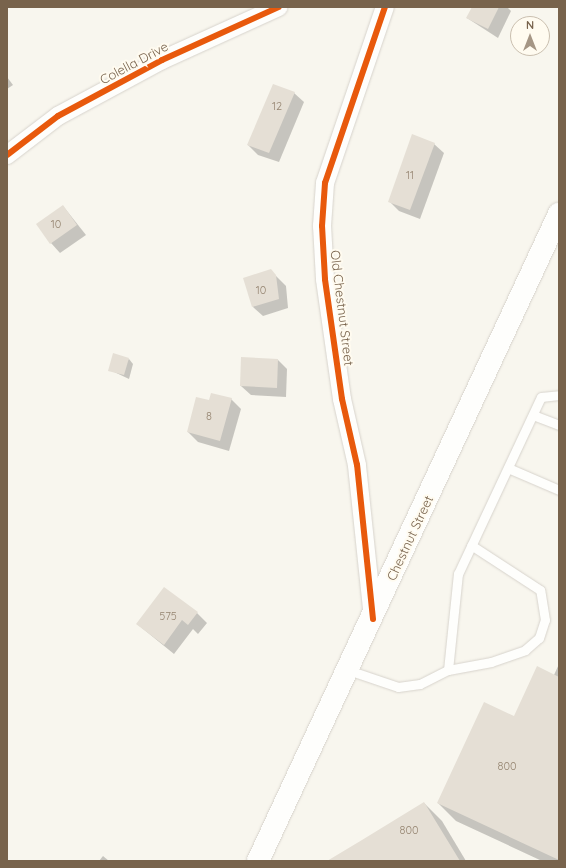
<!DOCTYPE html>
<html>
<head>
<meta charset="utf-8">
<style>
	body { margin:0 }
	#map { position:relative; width:566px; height:868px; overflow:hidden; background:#f8f6ee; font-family:Quicksand,sans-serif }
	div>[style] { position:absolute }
	.shadow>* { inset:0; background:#0003 }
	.building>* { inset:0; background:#e5dfd5 }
	.roads { filter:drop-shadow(0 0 1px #d7d3cc) drop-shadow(0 0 1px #d7d3cc) }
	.lane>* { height:9px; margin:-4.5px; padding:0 4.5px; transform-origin:4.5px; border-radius:4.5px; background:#fefefc }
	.street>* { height:18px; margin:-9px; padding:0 9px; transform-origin:9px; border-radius:9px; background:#fefefc }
	.secondary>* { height:22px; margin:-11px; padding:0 11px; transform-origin:11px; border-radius:11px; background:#fefefc }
	.cycleway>* { height:6px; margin:-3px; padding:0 3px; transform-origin:3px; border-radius:3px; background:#e8590c }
	span { translate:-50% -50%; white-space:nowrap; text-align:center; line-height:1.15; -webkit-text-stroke:4px #fffbf0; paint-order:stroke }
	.number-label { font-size:11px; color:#958470 }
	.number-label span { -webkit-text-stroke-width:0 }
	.street-label { font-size:13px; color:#78634c }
	.frame { position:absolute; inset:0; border:8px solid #78634c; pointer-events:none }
	.north { position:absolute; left:510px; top:16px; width:40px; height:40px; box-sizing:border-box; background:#fffbf0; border:1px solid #c9beae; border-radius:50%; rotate:0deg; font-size:11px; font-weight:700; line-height:16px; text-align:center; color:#78634c }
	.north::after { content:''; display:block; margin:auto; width:14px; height:18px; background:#a59685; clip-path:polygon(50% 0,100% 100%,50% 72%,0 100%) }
</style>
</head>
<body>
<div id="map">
	<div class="shadow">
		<i style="clip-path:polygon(473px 7px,507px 7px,511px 11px,498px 38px,467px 18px)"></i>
		<i style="clip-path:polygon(7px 77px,13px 85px,7px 89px)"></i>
		<i style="clip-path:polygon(294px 93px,304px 102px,279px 162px,258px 155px,248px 145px)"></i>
		<i style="clip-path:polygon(434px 144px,444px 153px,420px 219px,399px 211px,389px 201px)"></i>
		<i style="clip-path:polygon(63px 206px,86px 235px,60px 253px,51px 243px)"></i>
		<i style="clip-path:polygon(270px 270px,286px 286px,288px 308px,263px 316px,253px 307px)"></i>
		<i style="clip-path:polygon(129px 359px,133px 364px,129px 379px,110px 370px)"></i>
		<i style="clip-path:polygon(278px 360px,287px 369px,286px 397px,251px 395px,241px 386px)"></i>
		<i style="clip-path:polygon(231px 399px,241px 409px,229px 451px,198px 442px,188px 432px)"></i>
		<i style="clip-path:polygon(197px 613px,207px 623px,198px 634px,193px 629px,174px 654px,137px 624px)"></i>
		<i style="clip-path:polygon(559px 664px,559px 861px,542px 861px,456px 821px,438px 803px,554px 675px)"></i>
		<i style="clip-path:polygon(424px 803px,442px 821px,466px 861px,335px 861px)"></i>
		<i style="clip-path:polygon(103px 856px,109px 861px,99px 861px)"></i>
	</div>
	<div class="building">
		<i style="clip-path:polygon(472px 7px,499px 7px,488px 29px,466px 18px)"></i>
		<i style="clip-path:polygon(273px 84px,295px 92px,269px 153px,247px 145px)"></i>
		<i style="clip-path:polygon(412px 134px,435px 143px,410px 210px,388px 202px)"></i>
		<i style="clip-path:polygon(63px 205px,77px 225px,50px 244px,36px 224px)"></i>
		<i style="clip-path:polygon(271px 269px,276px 275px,279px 299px,252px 307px,243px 278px)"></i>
		<i style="clip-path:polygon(113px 353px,129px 358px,124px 375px,108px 371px)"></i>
		<i style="clip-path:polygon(241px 357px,278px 359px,277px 388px,240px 386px)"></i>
		<i style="clip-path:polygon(211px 393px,232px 398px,220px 441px,187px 432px,196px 397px,209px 400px)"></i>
		<i style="clip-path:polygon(164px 587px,198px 612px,188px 625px,182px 620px,164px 645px,136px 624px)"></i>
		<i style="clip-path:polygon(537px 666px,559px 677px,559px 860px,437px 803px,484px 702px,514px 716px)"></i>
		<i style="clip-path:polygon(424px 802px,460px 861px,327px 861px,362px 840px)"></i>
	</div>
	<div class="roads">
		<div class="lane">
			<i style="left:533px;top:415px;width:28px;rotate:21deg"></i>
			<i style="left:508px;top:468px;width:56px;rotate:23.3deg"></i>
			<i style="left:348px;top:670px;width:53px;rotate:18.8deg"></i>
			<i style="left:398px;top:687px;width:22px;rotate:-8deg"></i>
			<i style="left:420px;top:684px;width:31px;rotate:-27deg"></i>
			<i style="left:448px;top:670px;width:97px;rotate:-84.1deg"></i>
			<i style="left:458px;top:574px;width:195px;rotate:-64.9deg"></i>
			<i style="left:541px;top:397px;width:18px;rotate:-6deg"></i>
			<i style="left:448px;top:670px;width:44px;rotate:-10.5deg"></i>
			<i style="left:491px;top:662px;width:36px;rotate:-19deg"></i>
			<i style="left:525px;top:650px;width:18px;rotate:-41deg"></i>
			<i style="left:539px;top:638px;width:19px;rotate:-72deg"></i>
			<i style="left:545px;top:620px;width:30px;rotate:-99deg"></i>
			<i style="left:540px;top:590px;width:82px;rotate:-146.9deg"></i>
		</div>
		<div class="street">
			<i style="left:7px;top:155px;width:64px;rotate:-37.4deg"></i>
			<i style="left:58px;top:116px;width:118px;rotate:-28.3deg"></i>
			<i style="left:162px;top:60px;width:128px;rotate:-24.4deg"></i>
			<i style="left:373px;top:618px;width:154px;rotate:-96deg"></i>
			<i style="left:357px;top:465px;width:68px;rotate:-102.8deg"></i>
			<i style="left:342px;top:399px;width:121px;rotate:-98.1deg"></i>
			<i style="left:325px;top:279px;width:53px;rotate:-93.2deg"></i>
			<i style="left:322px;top:226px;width:43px;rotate:-86deg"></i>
			<i style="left:325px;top:183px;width:186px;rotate:-71.2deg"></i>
		</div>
		<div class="secondary">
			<i style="left:258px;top:861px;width:714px;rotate:-65.05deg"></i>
		</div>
	</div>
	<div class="cycleway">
		<i style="left:7px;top:155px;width:64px;rotate:-37.4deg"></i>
		<i style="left:58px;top:116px;width:118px;rotate:-28.3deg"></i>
		<i style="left:162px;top:60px;width:128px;rotate:-24.4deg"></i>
		<i style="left:373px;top:619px;width:155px;rotate:-95.9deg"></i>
		<i style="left:357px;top:465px;width:68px;rotate:-102.8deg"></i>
		<i style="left:342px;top:399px;width:121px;rotate:-98.1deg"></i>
		<i style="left:325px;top:279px;width:53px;rotate:-93.2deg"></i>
		<i style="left:322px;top:226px;width:43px;rotate:-86deg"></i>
		<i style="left:325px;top:183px;width:186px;rotate:-71.2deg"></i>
	</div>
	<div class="number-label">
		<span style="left:277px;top:106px">12</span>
		<span style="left:410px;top:175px">11</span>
		<span style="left:56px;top:224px">10</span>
		<span style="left:261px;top:290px">10</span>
		<span style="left:209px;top:416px">8</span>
		<span style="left:168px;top:616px">575</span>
		<span style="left:507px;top:766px">800</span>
		<span style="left:409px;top:830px">800</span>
	</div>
	<div class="street-label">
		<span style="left:134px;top:63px;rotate:-28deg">Colella Drive</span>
		<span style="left:342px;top:308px;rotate:83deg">Old Chestnut Street</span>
		<span style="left:410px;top:538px;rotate:-65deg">Chestnut Street</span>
	</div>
	<div class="frame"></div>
	<div class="north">N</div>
</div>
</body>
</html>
